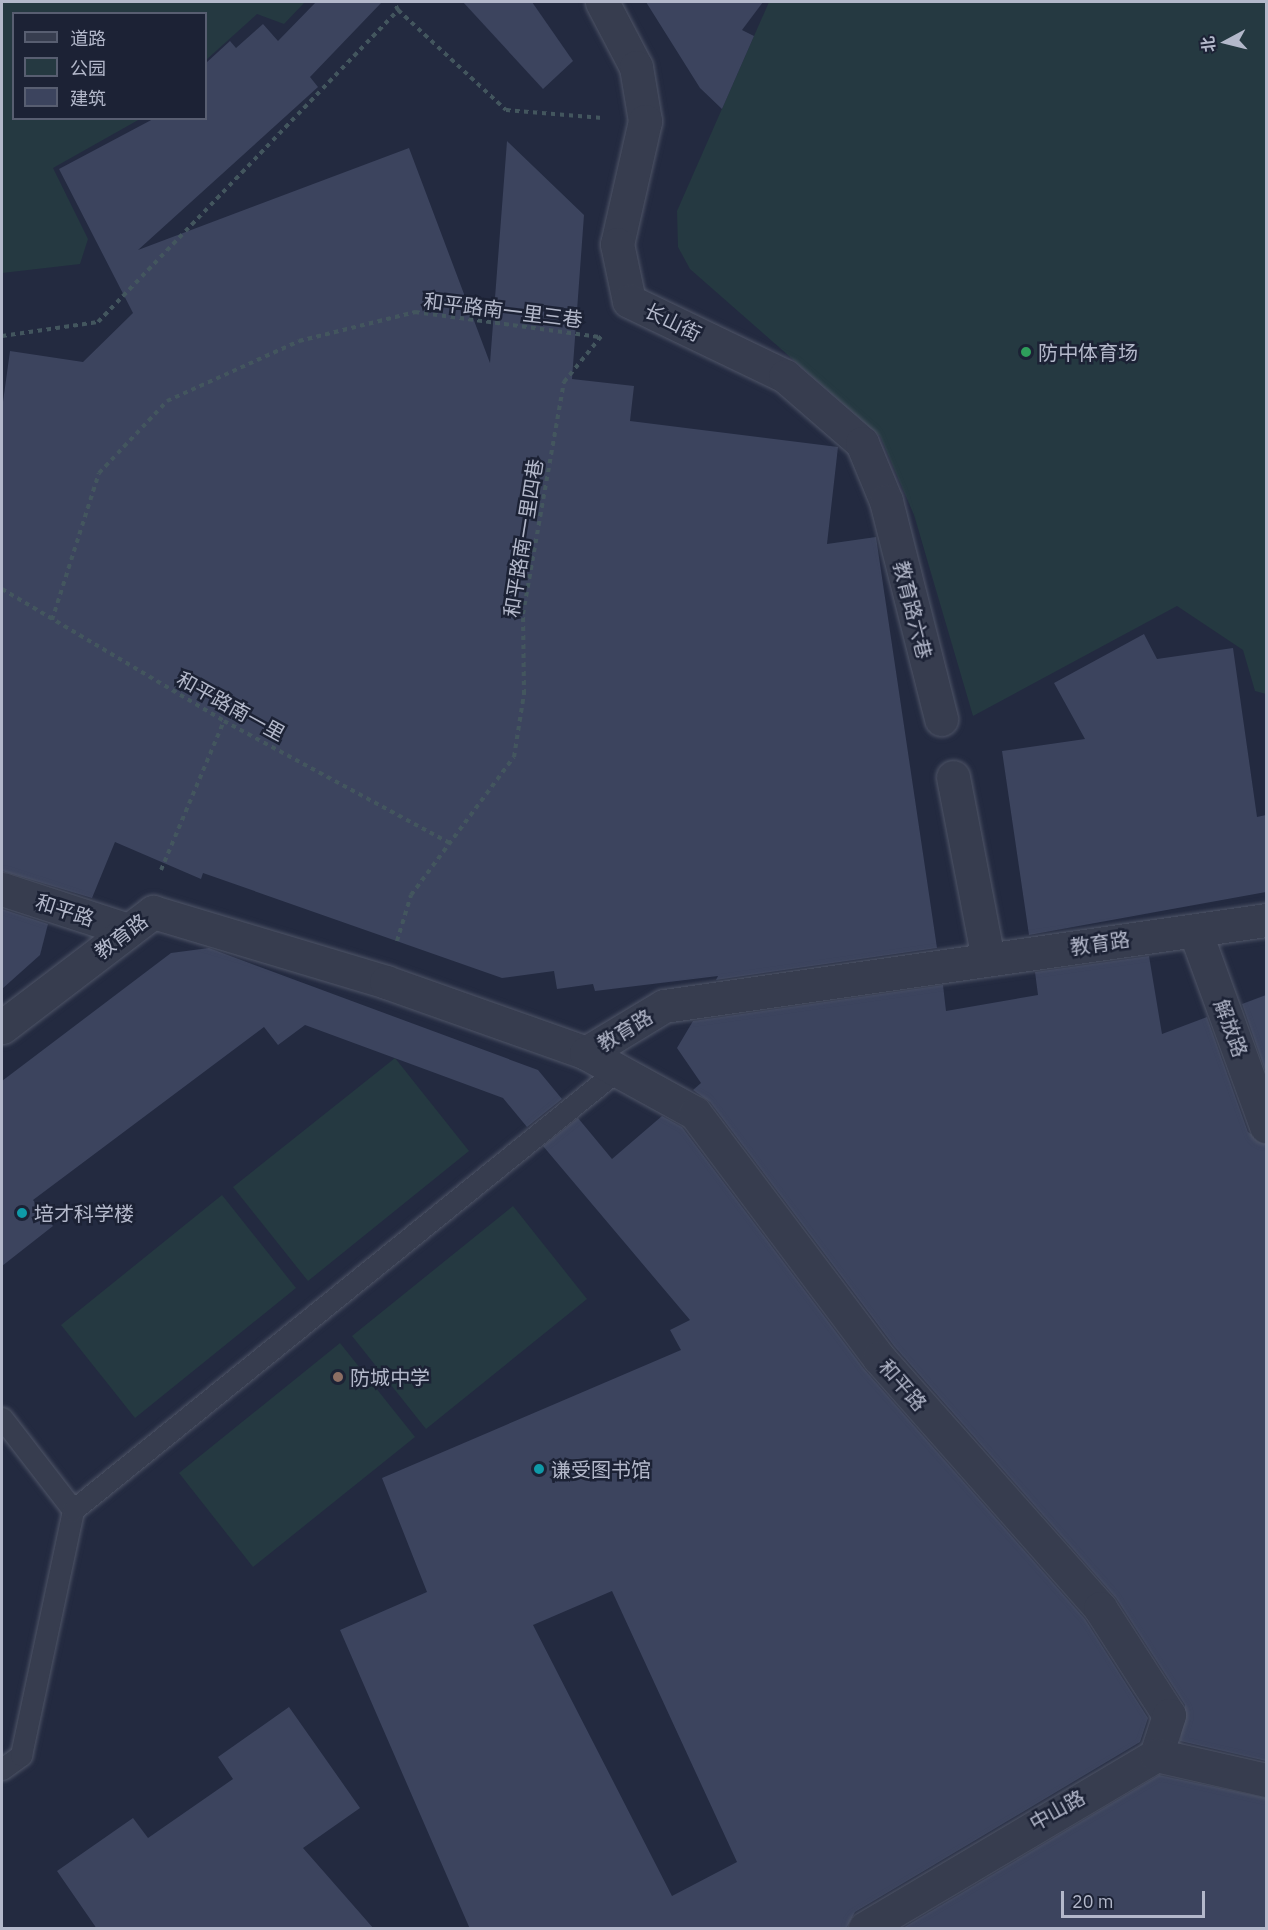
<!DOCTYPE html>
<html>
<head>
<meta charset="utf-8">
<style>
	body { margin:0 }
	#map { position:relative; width:1268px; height:1930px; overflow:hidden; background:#232a40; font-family:"IBM Plex Sans","Noto Sans SC",sans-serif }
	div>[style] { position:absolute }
	.green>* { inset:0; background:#253941 }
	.building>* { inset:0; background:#3c445e }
	.path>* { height:4px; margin-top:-2px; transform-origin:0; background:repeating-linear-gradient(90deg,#43565e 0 4.5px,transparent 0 9px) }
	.roads { filter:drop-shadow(0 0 2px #4f5567) drop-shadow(0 0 2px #4f5567) }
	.lane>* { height:21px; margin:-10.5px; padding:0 10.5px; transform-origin:10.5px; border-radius:10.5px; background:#373d4f }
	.street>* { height:33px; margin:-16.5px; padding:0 16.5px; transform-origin:16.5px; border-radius:16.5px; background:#373d4f }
	.dots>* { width:16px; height:16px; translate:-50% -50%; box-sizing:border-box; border:3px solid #1c2235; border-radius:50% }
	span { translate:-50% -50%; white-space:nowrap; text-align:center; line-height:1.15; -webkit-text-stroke:5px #1c2235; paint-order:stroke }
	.street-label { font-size:20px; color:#b3b8ca }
	.poi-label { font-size:20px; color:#b3b8ca }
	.left { translate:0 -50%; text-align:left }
	.frame { position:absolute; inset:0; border:3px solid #b3b8ca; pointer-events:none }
	.legend { position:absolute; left:12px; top:12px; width:195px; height:108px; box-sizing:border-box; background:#1c2235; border:2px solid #585e71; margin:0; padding:8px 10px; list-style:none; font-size:18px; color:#b3b8ca }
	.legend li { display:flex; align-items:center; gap:12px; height:30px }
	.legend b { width:30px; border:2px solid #585e71 }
	.north { position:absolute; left:1196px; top:12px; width:60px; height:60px; -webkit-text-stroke:4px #1c2235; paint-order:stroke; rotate:263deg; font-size:16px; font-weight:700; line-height:24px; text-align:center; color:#b3b8ca }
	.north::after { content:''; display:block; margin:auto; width:21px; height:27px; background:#b3b8ca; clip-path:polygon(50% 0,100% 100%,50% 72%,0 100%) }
	.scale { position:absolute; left:1061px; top:1891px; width:144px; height:27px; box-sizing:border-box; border:3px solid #b3b8ca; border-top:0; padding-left:8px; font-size:18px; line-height:21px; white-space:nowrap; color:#b3b8ca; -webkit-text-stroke:4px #1c2235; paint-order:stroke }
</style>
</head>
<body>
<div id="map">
	<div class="green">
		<i style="clip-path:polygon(2px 2px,305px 2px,284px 24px,257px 14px,206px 60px,206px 14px,14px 14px,14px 118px,140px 119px,53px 168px,88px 239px,80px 264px,2px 273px)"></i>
		<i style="clip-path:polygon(769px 2px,1266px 2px,1266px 694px,1255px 691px,1243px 650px,1177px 606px,973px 716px,914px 515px,880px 436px,690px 269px,678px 247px,677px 211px)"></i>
		<i style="clip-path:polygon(395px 1058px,469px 1151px,308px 1281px,233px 1187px)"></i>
		<i style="clip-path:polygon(222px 1195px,296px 1288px,135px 1418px,61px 1325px)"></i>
		<i style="clip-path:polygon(513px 1206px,587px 1299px,426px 1429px,352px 1336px)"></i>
		<i style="clip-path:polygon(340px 1343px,415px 1437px,253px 1567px,179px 1473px)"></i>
	</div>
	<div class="building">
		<i style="clip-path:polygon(316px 2px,382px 2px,310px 77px,318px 87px,138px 250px,409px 148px,490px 363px,507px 141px,584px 215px,572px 379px,634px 386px,630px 421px,838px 447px,827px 544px,876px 537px,937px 948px,716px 980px,718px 976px,595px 991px,593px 984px,557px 989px,554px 971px,502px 978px,203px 873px,201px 879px,115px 842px,92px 898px,2px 871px,2px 409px,10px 351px,83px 362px,133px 313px,59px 169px,155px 118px,206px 118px,206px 63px,230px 41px,236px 48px,263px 24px,278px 41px)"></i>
		<i style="clip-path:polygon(463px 2px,532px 2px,573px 61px,543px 89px)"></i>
		<i style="clip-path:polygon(646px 2px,763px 2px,742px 30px,754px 36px,722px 109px,700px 88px)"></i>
		<i style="clip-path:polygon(1144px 634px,1157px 659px,1233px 648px,1257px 817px,1266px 815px,1266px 892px,1029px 935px,1002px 751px,1085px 739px,1054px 683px)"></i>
		<i style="clip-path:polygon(2px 909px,48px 924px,40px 955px,2px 989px)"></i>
		<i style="clip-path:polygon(209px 948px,538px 1070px,562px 1099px,527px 1127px,503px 1098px,305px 1025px,278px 1045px,264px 1027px,33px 1200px,53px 1226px,2px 1266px,2px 1081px,171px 953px)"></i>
		<i style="clip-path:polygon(1149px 956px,1162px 1034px,1207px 1017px,1248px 1132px,1266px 1144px,1266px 1761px,1180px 1741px,1185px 1705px,1116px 1598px,894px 1346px,710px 1102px,693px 1090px,701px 1083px,677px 1048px,693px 1021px,943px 985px,946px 1011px,1038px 995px,1035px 972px)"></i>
		<i style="clip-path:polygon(1266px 995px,1266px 1073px,1242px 1004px)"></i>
		<i style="clip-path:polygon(evenodd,662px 1116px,682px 1127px,864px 1369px,1085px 1619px,1148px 1718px,1140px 1742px,855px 1912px,846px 1929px,470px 1929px,340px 1630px,427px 1592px,382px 1478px,681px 1350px,670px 1330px,690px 1320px,543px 1146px,578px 1118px,612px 1159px,662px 1116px,612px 1591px,737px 1862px,672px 1896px,533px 1625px,612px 1591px)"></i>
		<i style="clip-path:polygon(289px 1707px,360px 1808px,303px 1848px,374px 1929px,97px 1929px,57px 1871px,133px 1818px,148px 1838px,233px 1779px,218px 1757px)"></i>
		<i style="clip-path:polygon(1159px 1775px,1266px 1798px,1266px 1929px,901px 1929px)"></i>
	</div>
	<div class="path">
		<i style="left:398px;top:10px;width:147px;rotate:42.8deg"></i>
		<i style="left:506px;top:110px;width:97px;rotate:4.7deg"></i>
		<i style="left:2px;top:336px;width:97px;rotate:-8.3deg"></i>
		<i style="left:98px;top:322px;width:433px;rotate:-46.1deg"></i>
		<i style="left:398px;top:10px;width:9px;rotate:-117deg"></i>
		<i style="left:2px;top:589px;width:258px;rotate:30.7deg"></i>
		<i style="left:224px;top:721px;width:257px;rotate:28.4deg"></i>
		<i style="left:52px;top:620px;width:154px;rotate:-72.3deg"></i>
		<i style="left:99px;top:473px;width:99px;rotate:-46.6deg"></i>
		<i style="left:167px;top:401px;width:145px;rotate:-24.4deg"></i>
		<i style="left:299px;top:341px;width:120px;rotate:-14deg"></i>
		<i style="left:415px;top:312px;width:186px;rotate:7.7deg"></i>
		<i style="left:161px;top:870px;width:162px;rotate:-67.1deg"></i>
		<i style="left:397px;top:941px;width:48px;rotate:-73.1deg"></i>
		<i style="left:411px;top:895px;width:172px;rotate:-53.3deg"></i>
		<i style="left:514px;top:757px;width:64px;rotate:-81deg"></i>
		<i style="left:524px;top:694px;width:80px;rotate:-90.7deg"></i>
		<i style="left:523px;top:614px;width:236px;rotate:-80deg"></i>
		<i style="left:564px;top:382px;width:62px;rotate:-50.9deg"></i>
	</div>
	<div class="roads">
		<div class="lane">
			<i style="left:2px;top:1418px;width:116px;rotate:52.3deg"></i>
			<i style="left:2px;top:1769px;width:24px;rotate:-36deg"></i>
			<i style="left:21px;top:1755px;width:250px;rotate:-78deg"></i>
			<i style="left:73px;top:1510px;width:703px;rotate:-38.94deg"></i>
		</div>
		<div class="street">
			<i style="left:602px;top:2px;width:73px;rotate:62.4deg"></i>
			<i style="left:636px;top:67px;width:55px;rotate:80.5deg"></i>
			<i style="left:645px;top:121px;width:126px;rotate:102.8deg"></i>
			<i style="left:617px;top:244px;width:58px;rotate:78.1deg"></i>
			<i style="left:629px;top:301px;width:173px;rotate:25.7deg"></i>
			<i style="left:785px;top:376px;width:102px;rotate:41deg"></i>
			<i style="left:862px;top:443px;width:63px;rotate:67.5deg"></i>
			<i style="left:886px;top:501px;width:225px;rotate:75.8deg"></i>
			<i style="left:953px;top:777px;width:184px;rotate:79.1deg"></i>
			<i style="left:2px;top:889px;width:133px;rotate:18deg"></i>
			<i style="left:1195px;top:931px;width:208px;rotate:70deg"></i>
			<i style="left:2px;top:1027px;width:190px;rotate:-37.3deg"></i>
			<i style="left:153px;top:912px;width:243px;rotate:16.7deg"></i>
			<i style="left:386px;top:982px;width:212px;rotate:19.5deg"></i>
			<i style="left:586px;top:1053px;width:91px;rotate:-31.1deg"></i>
			<i style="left:664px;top:1006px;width:608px;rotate:-8.13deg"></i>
			<i style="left:586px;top:1053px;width:124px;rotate:28.8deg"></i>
			<i style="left:695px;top:1113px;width:306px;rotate:53.1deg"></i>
			<i style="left:879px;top:1358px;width:334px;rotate:48.5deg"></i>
			<i style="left:1100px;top:1608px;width:127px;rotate:57.2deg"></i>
			<i style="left:1169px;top:1715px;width:42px;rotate:108deg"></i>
			<i style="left:865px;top:1928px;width:339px;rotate:-30.7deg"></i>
			<i style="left:1156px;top:1755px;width:113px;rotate:12.8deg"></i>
		</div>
	</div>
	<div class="dots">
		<i style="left:1026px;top:352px;background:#2e9e5b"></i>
		<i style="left:22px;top:1213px;background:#0f9aa8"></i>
		<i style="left:338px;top:1377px;background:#8d6e63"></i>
		<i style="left:539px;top:1469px;background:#0f9aa8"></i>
	</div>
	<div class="street-label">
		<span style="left:503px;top:310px;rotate:7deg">和平路南一里三巷</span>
		<span style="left:673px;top:322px;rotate:26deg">长山街</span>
		<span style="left:523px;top:538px;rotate:-81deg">和平路南一里四巷</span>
		<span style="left:913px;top:610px;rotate:76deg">教育路六巷</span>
		<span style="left:231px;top:706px;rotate:29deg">和平路南一里</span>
		<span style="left:65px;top:910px;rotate:18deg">和平路</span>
		<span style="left:121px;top:936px;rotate:-37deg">教育路</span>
		<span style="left:1100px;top:943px;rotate:-8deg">教育路</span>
		<span style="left:1231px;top:1028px;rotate:70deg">解放路</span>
		<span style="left:625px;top:1030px;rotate:-31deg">教育路</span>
		<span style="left:903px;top:1385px;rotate:49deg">和平路</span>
		<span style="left:1057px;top:1810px;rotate:-29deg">中山路</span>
	</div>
	<div class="poi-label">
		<span class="left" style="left:1038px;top:352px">防中体育场</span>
		<span class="left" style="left:34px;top:1213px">培才科学楼</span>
		<span class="left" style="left:350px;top:1377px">防城中学</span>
		<span class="left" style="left:551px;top:1469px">谦受图书馆</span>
	</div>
	<div class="frame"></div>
	<ul class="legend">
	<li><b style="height:8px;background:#373d4f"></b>道路</li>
	<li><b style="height:16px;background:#253941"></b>公园</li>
	<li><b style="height:16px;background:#3c445e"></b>建筑</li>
	</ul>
	<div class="north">北</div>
	<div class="scale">20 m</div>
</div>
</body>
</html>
